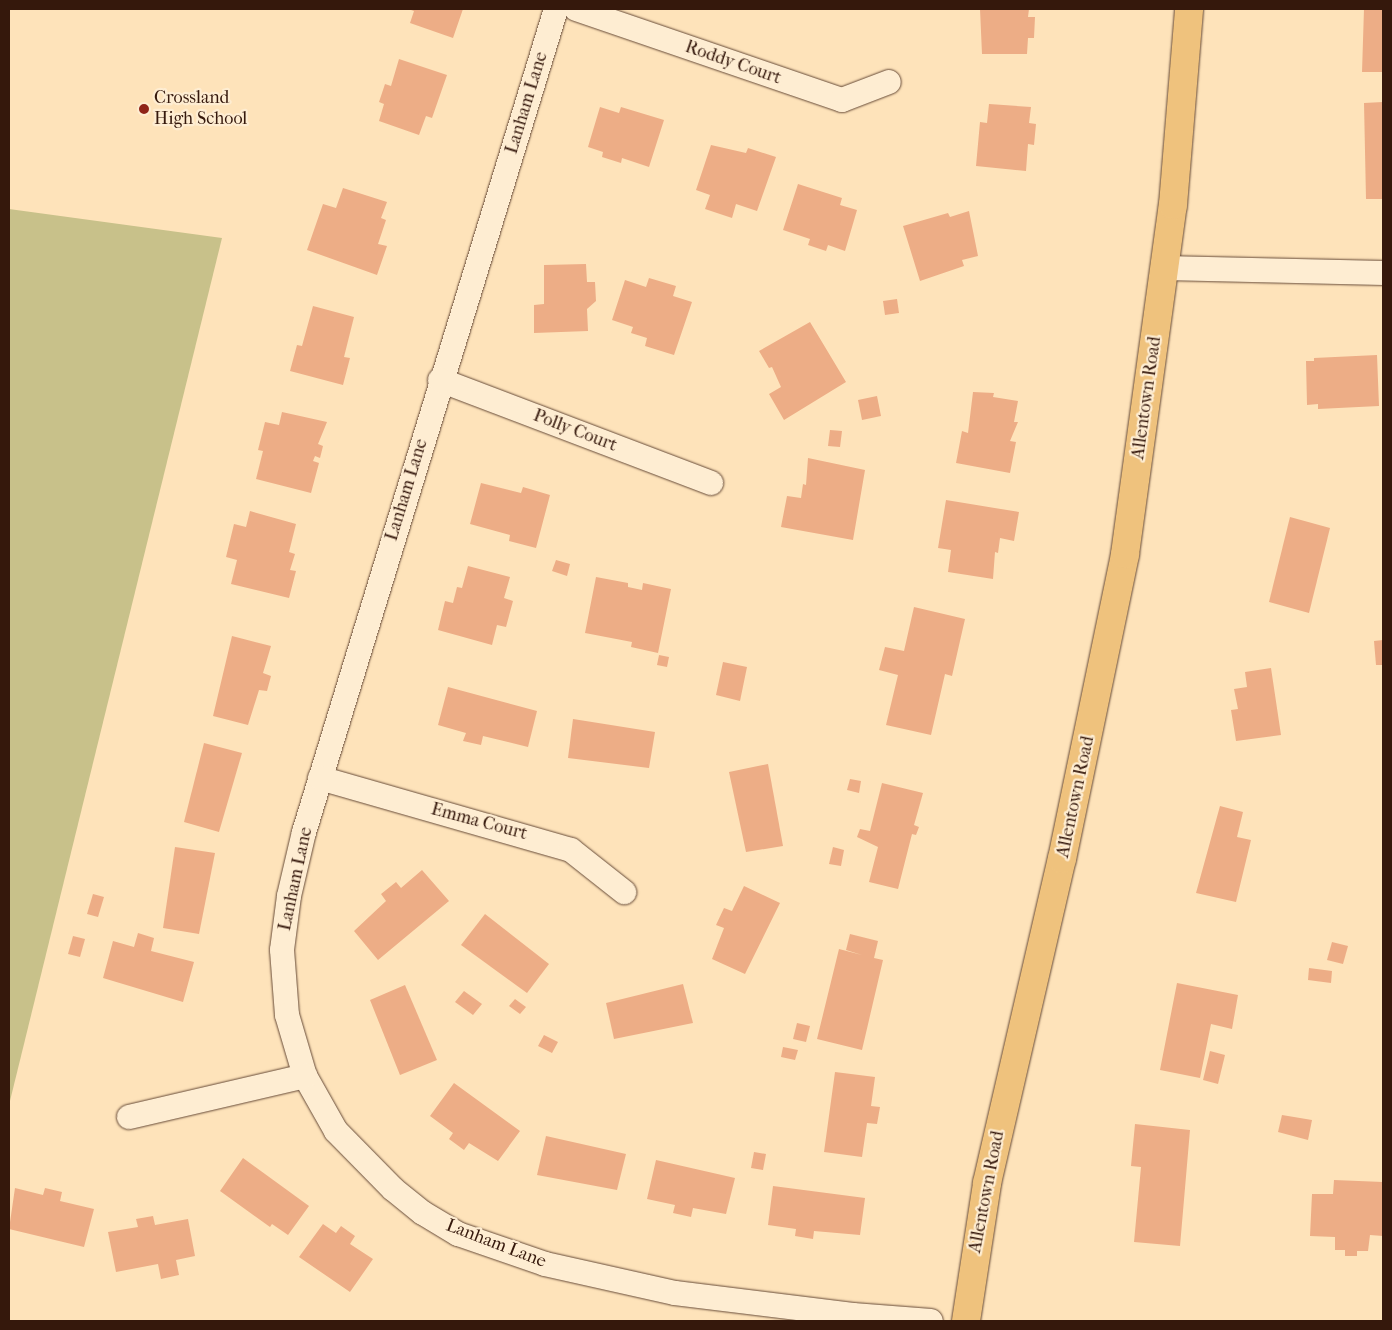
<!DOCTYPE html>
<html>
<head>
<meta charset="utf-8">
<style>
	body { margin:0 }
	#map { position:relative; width:1392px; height:1330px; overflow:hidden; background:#fee3ba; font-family:"IM FELL French Canon",serif }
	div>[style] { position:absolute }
	.green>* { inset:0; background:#c8c18a }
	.building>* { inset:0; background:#edad86 }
	.roads { filter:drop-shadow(0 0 1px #674b38) drop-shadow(0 0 1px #674b38) }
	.minor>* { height:24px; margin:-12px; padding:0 12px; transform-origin:12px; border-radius:12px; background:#feedd2 }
	.primary>* { height:28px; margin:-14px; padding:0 14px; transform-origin:14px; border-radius:14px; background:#efc27d }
	.dots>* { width:14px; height:14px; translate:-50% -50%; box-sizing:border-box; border:2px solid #feedd2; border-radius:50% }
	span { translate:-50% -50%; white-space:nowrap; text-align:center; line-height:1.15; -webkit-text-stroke:4.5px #feedd2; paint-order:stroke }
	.street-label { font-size:18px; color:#35180c }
	.poi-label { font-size:18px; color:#35180c }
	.left { translate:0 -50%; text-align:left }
	.frame { position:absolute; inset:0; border:10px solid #35180c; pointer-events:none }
</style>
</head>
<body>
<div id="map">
	<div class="green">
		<i style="clip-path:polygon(9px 209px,222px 238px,9px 1105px)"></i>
	</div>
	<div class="building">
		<i style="clip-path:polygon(408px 9px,463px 9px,453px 38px,410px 23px,414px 11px)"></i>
		<i style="clip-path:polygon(980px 9px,1029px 9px,1028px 17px,1035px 17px,1034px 38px,1028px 38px,1027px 54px,982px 54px)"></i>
		<i style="clip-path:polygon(1364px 9px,1383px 9px,1383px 72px,1362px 72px)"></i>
		<i style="clip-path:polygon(399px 59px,447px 75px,432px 118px,426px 116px,419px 135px,379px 121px,384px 104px,379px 102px,385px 84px,391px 86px)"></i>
		<i style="clip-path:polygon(1383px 102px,1383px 199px,1366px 199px,1364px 103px)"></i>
		<i style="clip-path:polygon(989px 104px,1031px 107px,1029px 123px,1036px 124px,1034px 145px,1028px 144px,1026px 171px,976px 166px,980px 122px,987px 123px)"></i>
		<i style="clip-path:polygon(600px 107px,619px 113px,621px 107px,664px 120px,649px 167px,622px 158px,621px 163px,602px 157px,603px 152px,588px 147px)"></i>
		<i style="clip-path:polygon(711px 145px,746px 153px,748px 148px,776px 157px,757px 211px,736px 204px,732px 218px,705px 209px,710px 195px,696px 190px)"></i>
		<i style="clip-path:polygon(798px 184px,842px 198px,840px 205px,857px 210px,845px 251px,828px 245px,826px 251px,808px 245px,810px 239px,783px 230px)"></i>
		<i style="clip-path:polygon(343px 188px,387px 202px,381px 218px,386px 220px,378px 244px,387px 246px,377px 275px,307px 250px,323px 204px,336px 208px)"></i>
		<i style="clip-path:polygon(969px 211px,978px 256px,962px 260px,964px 266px,920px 281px,903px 226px,948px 213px,950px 217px)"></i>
		<i style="clip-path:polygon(586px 264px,587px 282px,595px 282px,596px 301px,587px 309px,588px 331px,534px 333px,534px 305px,544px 304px,544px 265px)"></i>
		<i style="clip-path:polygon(649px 278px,676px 286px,673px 296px,692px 302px,674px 355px,645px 346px,647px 338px,631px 333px,633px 327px,612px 320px,625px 280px,646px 287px)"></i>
		<i style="clip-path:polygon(897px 299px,899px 313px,885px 315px,883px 301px)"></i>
		<i style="clip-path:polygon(313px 306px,354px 317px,344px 357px,350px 358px,343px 385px,290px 371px,297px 345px,302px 346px)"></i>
		<i style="clip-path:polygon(810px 322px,846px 382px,784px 420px,769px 394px,781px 387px,772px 367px,769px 368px,759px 351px)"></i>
		<i style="clip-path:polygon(1377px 355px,1379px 406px,1318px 409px,1318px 404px,1307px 405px,1306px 361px,1314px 361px,1314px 358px)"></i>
		<i style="clip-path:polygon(973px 392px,994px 393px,993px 397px,1018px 401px,1014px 422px,1018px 422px,1010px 441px,1016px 442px,1010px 473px,956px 463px,962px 431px,968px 433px)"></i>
		<i style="clip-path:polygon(877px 396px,881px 416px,862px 420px,858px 400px)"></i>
		<i style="clip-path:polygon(282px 412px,327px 422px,318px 444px,323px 446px,320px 458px,315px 456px,313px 461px,319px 463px,311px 493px,256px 479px,263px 451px,258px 450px,265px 422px,279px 425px)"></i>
		<i style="clip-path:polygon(830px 430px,842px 431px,840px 447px,828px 446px)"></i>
		<i style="clip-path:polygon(808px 458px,865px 470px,853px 540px,781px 527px,787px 496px,801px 498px,803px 484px,806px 485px)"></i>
		<i style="clip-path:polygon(481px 483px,521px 493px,523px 487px,550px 495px,536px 548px,509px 541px,510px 535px,470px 524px)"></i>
		<i style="clip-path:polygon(946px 500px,1019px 512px,1014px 541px,1000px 538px,998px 553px,995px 552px,993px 579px,948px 572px,951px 550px,938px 548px)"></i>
		<i style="clip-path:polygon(250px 511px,296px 524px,289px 552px,295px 554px,290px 570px,296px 571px,289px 598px,231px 584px,237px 560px,226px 557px,234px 524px,246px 527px)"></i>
		<i style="clip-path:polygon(1290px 517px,1330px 528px,1309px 613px,1269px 602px)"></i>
		<i style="clip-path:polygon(556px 560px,570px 564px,567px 576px,552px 571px)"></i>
		<i style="clip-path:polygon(468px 566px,510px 577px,504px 598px,513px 601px,506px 627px,497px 625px,492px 645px,438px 630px,445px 601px,453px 603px,457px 587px,462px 588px)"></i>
		<i style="clip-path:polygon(596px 577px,628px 583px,628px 587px,642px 590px,643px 583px,671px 589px,658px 653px,631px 647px,632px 642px,585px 633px)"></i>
		<i style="clip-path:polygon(914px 607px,965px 619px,952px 676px,945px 674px,931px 735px,886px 725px,898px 675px,879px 670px,885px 647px,904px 651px)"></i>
		<i style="clip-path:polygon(232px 636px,271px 646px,263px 673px,271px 676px,267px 691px,259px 690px,248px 725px,213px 716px)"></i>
		<i style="clip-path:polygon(1383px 640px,1383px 665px,1376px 665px,1374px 641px)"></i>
		<i style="clip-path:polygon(659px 655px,669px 657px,667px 667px,657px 665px)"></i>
		<i style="clip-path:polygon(723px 662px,747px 667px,740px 701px,716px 695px)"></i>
		<i style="clip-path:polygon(1271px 668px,1281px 735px,1236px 741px,1231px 710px,1238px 709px,1234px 689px,1247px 687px,1245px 672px)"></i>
		<i style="clip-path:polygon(448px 687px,537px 711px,528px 747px,483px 736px,481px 745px,463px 741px,466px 733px,438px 725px)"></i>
		<i style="clip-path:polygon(573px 719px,655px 732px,649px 768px,568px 758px)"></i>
		<i style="clip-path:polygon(204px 743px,242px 753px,219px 832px,184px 822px)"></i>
		<i style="clip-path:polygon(768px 764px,783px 846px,746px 852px,729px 772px)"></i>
		<i style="clip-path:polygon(850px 779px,861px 781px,859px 793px,847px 790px)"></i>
		<i style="clip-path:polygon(882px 783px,923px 793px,914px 825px,919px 827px,916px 835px,912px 834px,898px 889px,869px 882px,878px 847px,857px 837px,860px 829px,870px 831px)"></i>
		<i style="clip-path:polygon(1220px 806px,1243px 812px,1237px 837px,1251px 840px,1236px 902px,1196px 893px)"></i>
		<i style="clip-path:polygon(175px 847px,215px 853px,199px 934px,163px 928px)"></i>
		<i style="clip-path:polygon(833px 847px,844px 850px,841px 866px,829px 864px)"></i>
		<i style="clip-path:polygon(422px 870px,449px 901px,378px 960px,354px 931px,386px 901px,381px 894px,396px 882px,401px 888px)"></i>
		<i style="clip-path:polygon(744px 886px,780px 903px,745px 974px,712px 959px,724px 928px,716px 925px,724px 908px,732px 911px)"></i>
		<i style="clip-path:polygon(93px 894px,104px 897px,98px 917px,87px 914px)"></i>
		<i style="clip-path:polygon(485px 914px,549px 964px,527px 993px,461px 945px)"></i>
		<i style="clip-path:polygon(138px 933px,154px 938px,151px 951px,194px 962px,183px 1002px,103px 978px,113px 941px,134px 947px)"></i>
		<i style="clip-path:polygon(850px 934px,878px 941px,874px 958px,883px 960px,862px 1050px,817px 1039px,839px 949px,862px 955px,846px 950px)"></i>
		<i style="clip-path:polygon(73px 936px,85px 939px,80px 957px,68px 954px)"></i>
		<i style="clip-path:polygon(1332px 942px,1348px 946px,1343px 964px,1327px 960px)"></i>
		<i style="clip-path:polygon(1309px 968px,1332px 971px,1331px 983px,1308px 980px)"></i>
		<i style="clip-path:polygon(1177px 983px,1238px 995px,1232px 1029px,1211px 1024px,1200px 1078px,1160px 1070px)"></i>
		<i style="clip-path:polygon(683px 984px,693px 1023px,614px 1039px,606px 1003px)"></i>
		<i style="clip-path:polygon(405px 985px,437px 1060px,400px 1075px,370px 1000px)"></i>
		<i style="clip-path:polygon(464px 991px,482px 1004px,473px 1015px,455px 1002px)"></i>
		<i style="clip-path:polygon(515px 999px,526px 1007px,520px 1014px,509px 1006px)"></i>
		<i style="clip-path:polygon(797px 1023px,810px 1026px,806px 1042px,793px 1039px)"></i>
		<i style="clip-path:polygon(544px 1035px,558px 1042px,552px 1053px,538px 1046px)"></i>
		<i style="clip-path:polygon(783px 1047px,798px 1050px,795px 1060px,781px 1057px)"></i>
		<i style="clip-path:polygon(1210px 1051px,1225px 1055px,1218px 1084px,1203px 1080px)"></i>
		<i style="clip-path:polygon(835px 1072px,875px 1077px,871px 1106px,880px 1107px,877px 1124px,867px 1123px,862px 1157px,824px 1152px)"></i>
		<i style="clip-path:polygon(454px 1083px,520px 1131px,498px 1161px,469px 1143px,464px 1150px,449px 1139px,453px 1133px,430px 1116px)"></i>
		<i style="clip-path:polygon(1282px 1115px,1312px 1120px,1308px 1140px,1278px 1132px)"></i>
		<i style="clip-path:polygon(1135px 1124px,1190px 1130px,1180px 1246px,1134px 1242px,1141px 1167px,1131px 1166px)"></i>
		<i style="clip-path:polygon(546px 1136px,626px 1154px,617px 1190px,537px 1175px)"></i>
		<i style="clip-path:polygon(754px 1152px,766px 1154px,763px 1170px,751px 1168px)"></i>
		<i style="clip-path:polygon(243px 1158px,309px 1206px,288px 1235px,272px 1224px,270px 1227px,220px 1191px)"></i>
		<i style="clip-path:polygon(656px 1160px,735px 1178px,726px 1214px,693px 1208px,691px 1217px,673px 1213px,675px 1205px,647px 1199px)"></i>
		<i style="clip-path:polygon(1334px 1180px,1383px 1182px,1383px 1236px,1370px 1235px,1368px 1251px,1357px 1251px,1357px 1256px,1345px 1256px,1345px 1250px,1335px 1250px,1335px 1237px,1310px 1236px,1312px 1194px,1333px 1194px)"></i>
		<i style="clip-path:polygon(773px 1186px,865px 1198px,860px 1235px,814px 1231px,813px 1239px,795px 1236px,796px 1229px,768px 1225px)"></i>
		<i style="clip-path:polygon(15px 1188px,43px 1195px,45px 1188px,62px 1192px,60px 1201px,94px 1209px,84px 1247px,9px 1229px)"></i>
		<i style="clip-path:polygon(153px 1216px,155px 1225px,188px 1219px,195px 1256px,176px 1260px,179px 1275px,161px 1279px,158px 1264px,116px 1272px,108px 1232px,138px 1227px,136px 1219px)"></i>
		<i style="clip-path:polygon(323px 1224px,336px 1233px,341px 1226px,355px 1236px,350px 1244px,373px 1259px,350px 1292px,299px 1257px)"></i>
	</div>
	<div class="roads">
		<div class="minor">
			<i style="left:556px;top:9px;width:861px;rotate:107.02deg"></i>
			<i style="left:304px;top:832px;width:66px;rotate:103.2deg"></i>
			<i style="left:289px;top:896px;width:54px;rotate:97.4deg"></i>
			<i style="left:282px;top:950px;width:65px;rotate:85.6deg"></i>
			<i style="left:287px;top:1015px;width:64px;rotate:73.6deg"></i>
			<i style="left:305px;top:1076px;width:63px;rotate:60.6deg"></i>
			<i style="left:336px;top:1131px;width:81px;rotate:45.5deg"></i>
			<i style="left:393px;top:1189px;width:38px;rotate:39deg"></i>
			<i style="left:423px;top:1213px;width:41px;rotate:31deg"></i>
			<i style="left:458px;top:1234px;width:92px;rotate:19deg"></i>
			<i style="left:545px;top:1264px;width:133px;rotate:12.6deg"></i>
			<i style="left:675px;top:1293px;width:179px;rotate:7deg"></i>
			<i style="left:853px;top:1315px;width:78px;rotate:4.4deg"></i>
			<i style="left:576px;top:9px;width:281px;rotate:18.9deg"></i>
			<i style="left:842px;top:100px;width:50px;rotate:-21deg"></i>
			<i style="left:1165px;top:268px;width:218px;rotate:1.3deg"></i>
			<i style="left:440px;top:380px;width:290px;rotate:20.8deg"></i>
			<i style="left:320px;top:778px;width:261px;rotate:16deg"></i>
			<i style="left:571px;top:850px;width:68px;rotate:38.4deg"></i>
			<i style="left:129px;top:1117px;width:181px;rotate:-13.1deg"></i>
		</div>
		<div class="primary">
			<i style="left:966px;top:1321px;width:140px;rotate:-81.3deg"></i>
			<i style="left:987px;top:1183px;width:333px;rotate:-77deg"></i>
			<i style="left:1062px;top:859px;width:311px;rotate:-78.3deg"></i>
			<i style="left:1125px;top:554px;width:352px;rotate:-82.2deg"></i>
			<i style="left:1173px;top:205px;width:197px;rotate:-85.3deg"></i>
		</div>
	</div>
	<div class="dots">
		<i style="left:144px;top:109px;background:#8f2418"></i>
	</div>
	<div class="street-label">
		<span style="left:733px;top:63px;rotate:19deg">Roddy Court</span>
		<span style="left:527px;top:103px;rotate:-73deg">Lanham Lane</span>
		<span style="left:1147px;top:398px;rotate:-82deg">Allentown Road</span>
		<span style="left:575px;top:431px;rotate:21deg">Polly Court</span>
		<span style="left:407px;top:490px;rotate:-73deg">Lanham Lane</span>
		<span style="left:1076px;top:797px;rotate:-78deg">Allentown Road</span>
		<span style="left:479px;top:822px;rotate:15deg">Emma Court</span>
		<span style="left:296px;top:879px;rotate:-78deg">Lanham Lane</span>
		<span style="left:987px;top:1192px;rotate:-79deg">Allentown Road</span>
		<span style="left:496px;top:1244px;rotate:21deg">Lanham Lane</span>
	</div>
	<div class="poi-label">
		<span class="left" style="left:154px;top:109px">Crossland<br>High School</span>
	</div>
	<div class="frame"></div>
</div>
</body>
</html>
